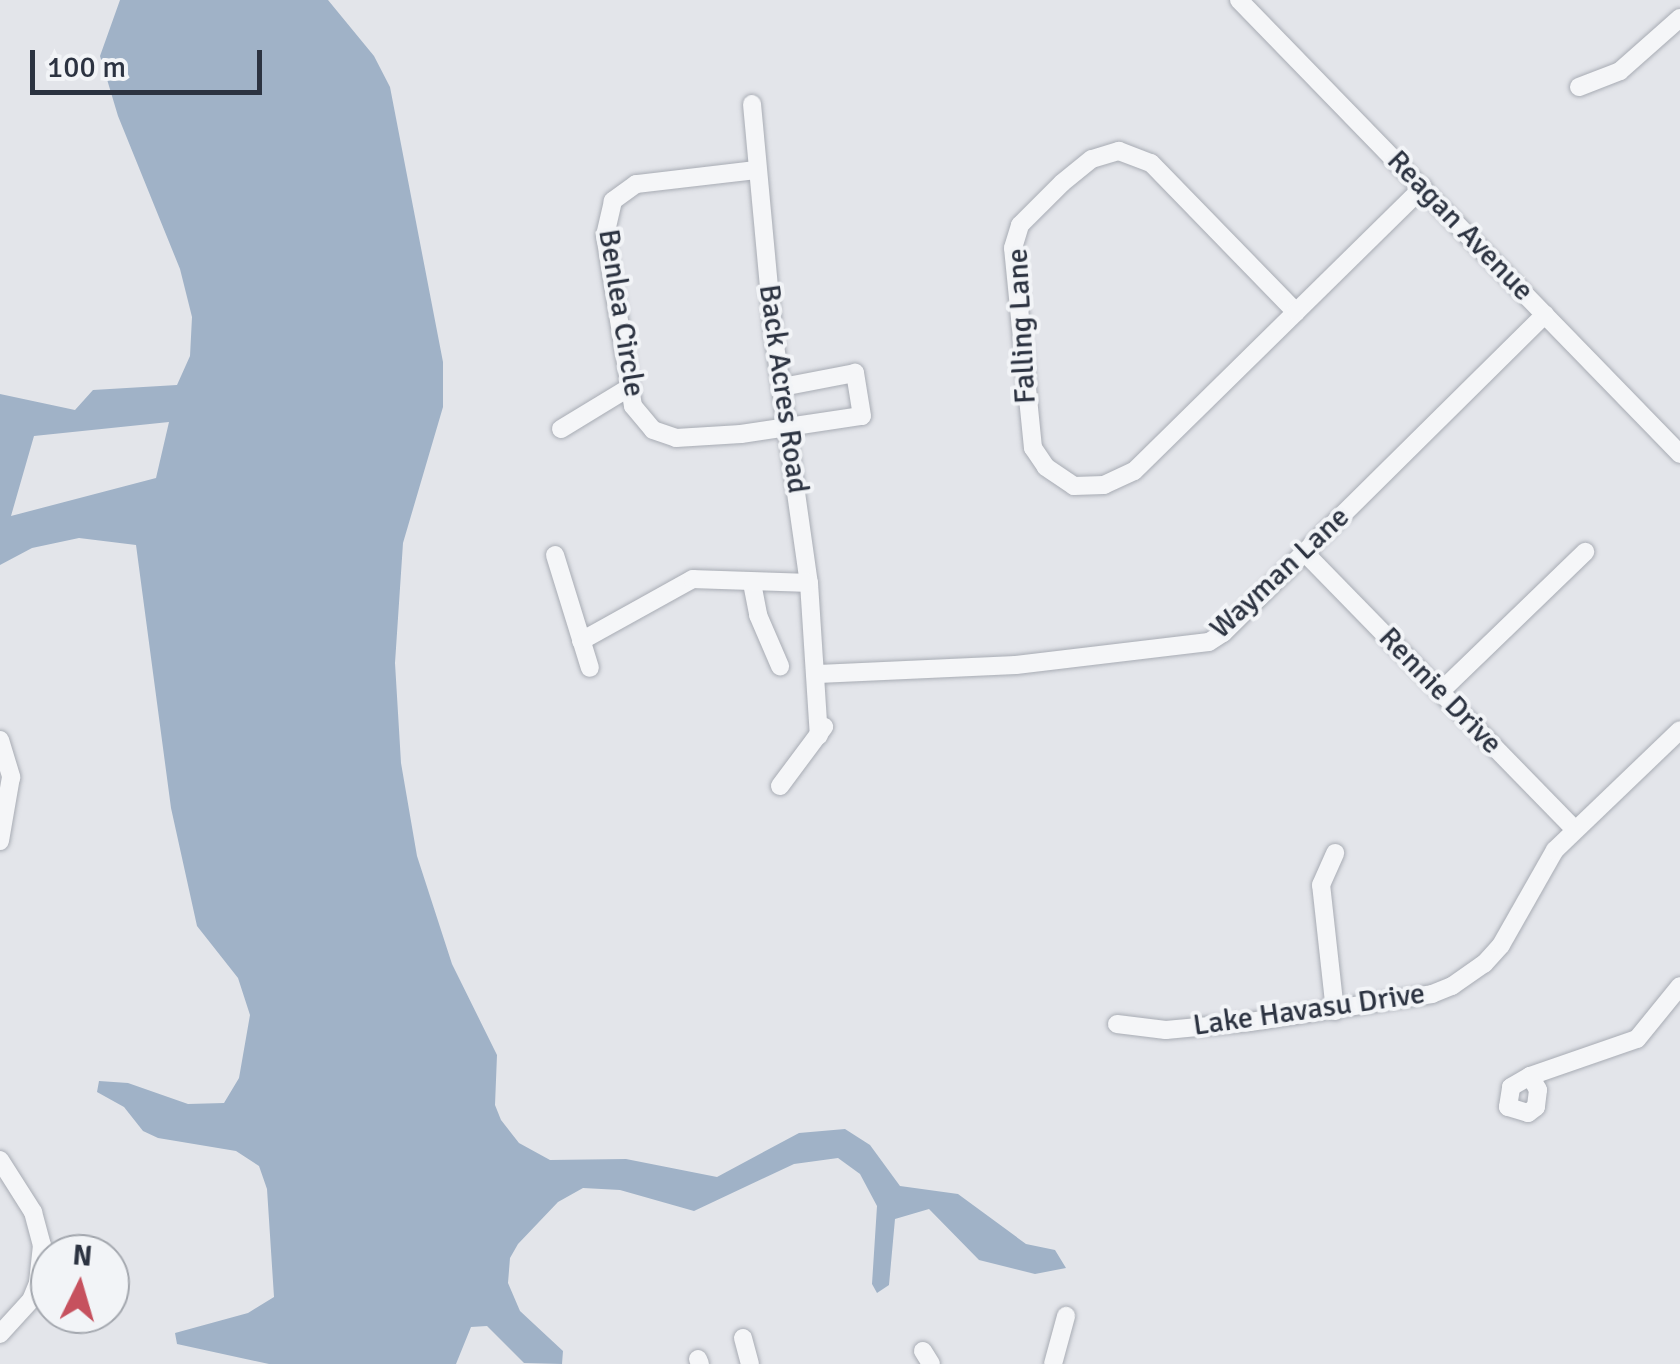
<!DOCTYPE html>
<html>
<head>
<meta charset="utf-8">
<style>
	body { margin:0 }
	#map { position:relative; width:1680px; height:1364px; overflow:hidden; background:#e3e5ea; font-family:Signika,sans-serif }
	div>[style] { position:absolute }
	.water>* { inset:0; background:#a0b2c7 }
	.roads { filter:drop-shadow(0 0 2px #a8acb4) drop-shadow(0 0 2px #a8acb4) }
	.street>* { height:18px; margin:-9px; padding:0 9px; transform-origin:9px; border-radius:9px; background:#f5f6f8 }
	span { translate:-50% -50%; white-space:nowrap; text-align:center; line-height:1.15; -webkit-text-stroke:8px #f2f4f7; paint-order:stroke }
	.street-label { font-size:30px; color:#2c3341 }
	.north { position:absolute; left:30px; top:1234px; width:100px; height:100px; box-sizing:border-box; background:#f2f4f7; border:2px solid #a3a7ae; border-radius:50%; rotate:5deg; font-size:28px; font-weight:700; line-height:40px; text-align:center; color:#2c3341 }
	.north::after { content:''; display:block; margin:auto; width:35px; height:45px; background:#c6515e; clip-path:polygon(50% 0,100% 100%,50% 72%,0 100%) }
	.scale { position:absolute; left:30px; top:50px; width:232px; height:45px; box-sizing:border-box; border:5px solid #2c3341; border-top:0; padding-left:12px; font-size:30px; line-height:35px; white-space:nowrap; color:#2c3341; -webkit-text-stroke:8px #f2f4f7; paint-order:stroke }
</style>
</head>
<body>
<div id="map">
	<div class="water">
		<i style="clip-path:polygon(evenodd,120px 0,328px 0,374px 56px,390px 87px,443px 362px,443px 407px,403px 543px,395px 663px,401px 763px,417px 856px,452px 964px,497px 1055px,495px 1105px,501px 1120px,519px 1143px,550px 1160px,626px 1159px,717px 1177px,799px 1133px,845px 1129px,870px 1145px,900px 1186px,958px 1194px,1026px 1244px,1055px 1250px,1066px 1268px,1035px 1274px,979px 1260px,929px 1209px,895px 1219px,889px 1285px,877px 1293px,872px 1284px,877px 1206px,860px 1174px,838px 1158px,794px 1164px,694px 1211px,620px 1190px,583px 1188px,558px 1202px,518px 1244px,510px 1258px,508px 1283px,520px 1311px,563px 1351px,562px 1364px,524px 1363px,487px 1326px,471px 1327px,456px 1364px,269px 1364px,177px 1344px,175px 1333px,248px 1313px,274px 1297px,267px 1189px,259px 1166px,236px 1151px,158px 1138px,143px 1131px,124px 1107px,97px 1092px,99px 1081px,128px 1083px,188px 1104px,224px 1103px,239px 1078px,250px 1015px,238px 978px,197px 926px,171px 808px,136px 545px,79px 538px,32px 548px,0 565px,0 394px,75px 410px,93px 390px,177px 385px,190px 356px,192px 317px,180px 269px,118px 116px,100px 56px,120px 0,169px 422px,156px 478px,11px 516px,34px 436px,169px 422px)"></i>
	</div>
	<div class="roads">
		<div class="street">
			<i style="left:1239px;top:0;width:633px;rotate:45.83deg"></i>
			<i style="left:1579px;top:87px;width:44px;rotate:-21.3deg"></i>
			<i style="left:1620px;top:71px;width:80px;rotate:-41.5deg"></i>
			<i style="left:752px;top:104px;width:228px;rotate:84.7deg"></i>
			<i style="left:773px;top:331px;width:255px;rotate:81.9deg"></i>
			<i style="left:809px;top:583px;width:153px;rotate:86.3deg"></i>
			<i style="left:1119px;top:151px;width:34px;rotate:21deg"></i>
			<i style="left:1151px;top:163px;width:208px;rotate:45.8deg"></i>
			<i style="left:1296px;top:312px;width:227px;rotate:135.5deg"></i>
			<i style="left:1134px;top:471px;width:33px;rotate:155deg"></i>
			<i style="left:1104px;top:485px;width:30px;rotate:178deg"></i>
			<i style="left:1074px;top:486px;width:34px;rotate:-146deg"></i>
			<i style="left:1046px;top:467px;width:23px;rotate:-124deg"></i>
			<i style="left:1033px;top:448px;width:201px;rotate:-95.7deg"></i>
			<i style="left:1013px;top:248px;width:24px;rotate:-73deg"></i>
			<i style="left:1020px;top:225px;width:59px;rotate:-45deg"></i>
			<i style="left:1062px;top:183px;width:38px;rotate:-39deg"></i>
			<i style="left:1092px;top:159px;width:28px;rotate:-17deg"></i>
			<i style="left:756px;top:170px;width:121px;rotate:173.3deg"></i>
			<i style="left:636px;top:184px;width:29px;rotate:144deg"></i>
			<i style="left:613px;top:201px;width:35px;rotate:103deg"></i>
			<i style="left:605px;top:235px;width:173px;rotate:80.7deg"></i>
			<i style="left:633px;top:406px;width:31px;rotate:50deg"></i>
			<i style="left:653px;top:430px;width:24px;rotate:19deg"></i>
			<i style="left:676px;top:438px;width:65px;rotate:-3.5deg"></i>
			<i style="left:741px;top:434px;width:122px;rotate:-8.5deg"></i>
			<i style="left:862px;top:416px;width:44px;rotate:-99.2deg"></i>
			<i style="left:855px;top:373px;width:74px;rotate:169.1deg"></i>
			<i style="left:1296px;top:312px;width:178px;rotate:-44.5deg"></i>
			<i style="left:561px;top:429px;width:81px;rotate:-31.3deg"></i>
			<i style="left:1305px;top:553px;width:385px;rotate:45.7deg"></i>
			<i style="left:555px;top:555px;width:118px;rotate:72.8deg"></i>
			<i style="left:752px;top:583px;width:33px;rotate:79deg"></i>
			<i style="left:758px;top:615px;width:56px;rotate:66.7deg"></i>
			<i style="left:581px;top:641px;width:128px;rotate:-29deg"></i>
			<i style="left:693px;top:579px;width:116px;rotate:2deg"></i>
			<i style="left:818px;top:674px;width:198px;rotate:-2.6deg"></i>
			<i style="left:1016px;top:665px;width:194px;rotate:-6.8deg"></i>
			<i style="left:1209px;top:642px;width:17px;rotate:-33deg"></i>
			<i style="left:1223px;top:633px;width:453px;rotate:-44.7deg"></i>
			<i style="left:1440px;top:692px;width:202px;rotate:-44deg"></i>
			<i style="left:0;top:740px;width:39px;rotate:73deg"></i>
			<i style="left:11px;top:777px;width:65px;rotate:99.8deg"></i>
			<i style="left:780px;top:786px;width:74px;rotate:-53.3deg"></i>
			<i style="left:1335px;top:1011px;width:127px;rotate:-96.3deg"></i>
			<i style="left:1321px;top:885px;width:35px;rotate:-66deg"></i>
			<i style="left:1117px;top:1024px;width:49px;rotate:7deg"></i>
			<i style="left:1166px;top:1030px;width:84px;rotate:-5.4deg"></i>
			<i style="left:1250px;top:1022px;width:184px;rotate:-8.7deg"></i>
			<i style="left:1432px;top:994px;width:22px;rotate:-22deg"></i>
			<i style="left:1452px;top:986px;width:39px;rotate:-35deg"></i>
			<i style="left:1484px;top:964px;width:25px;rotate:-48deg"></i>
			<i style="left:1501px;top:945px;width:109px;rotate:-60.4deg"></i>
			<i style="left:1555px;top:850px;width:173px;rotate:-43.8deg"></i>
			<i style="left:1530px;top:1076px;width:113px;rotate:-19.1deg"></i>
			<i style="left:1637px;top:1039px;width:68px;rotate:-50.9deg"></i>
			<i style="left:1530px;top:1076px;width:16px;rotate:60deg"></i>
			<i style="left:1538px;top:1090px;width:17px;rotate:97deg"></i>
			<i style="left:1536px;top:1107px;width:10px;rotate:143deg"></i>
			<i style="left:1528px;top:1113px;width:21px;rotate:-163deg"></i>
			<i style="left:1508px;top:1107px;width:20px;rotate:-81deg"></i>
			<i style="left:1511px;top:1087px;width:22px;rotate:-30deg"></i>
			<i style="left:0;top:1160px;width:62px;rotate:57.6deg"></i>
			<i style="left:33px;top:1212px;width:34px;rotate:75deg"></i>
			<i style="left:42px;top:1245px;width:38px;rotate:96deg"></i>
			<i style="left:38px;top:1283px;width:18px;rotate:112deg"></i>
			<i style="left:31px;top:1300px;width:46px;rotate:132.4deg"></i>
			<i style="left:743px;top:1338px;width:27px;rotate:75deg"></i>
			<i style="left:923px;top:1351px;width:15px;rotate:58deg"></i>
			<i style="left:698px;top:1359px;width:5px;rotate:68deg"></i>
			<i style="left:1053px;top:1364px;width:50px;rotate:-74.8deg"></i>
		</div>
	</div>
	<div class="street-label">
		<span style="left:1460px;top:226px;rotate:46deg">Reagan Avenue</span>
		<span style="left:621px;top:313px;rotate:81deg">Benlea Circle</span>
		<span style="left:1022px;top:326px;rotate:-93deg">Falling Lane</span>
		<span style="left:783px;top:389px;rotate:82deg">Back Acres Road</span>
		<span style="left:1280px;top:573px;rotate:-43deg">Wayman Lane</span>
		<span style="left:1440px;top:691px;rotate:46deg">Rennie Drive</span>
		<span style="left:1309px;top:1010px;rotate:-8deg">Lake Havasu Drive</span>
	</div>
	<div class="north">N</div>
	<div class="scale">100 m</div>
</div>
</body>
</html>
